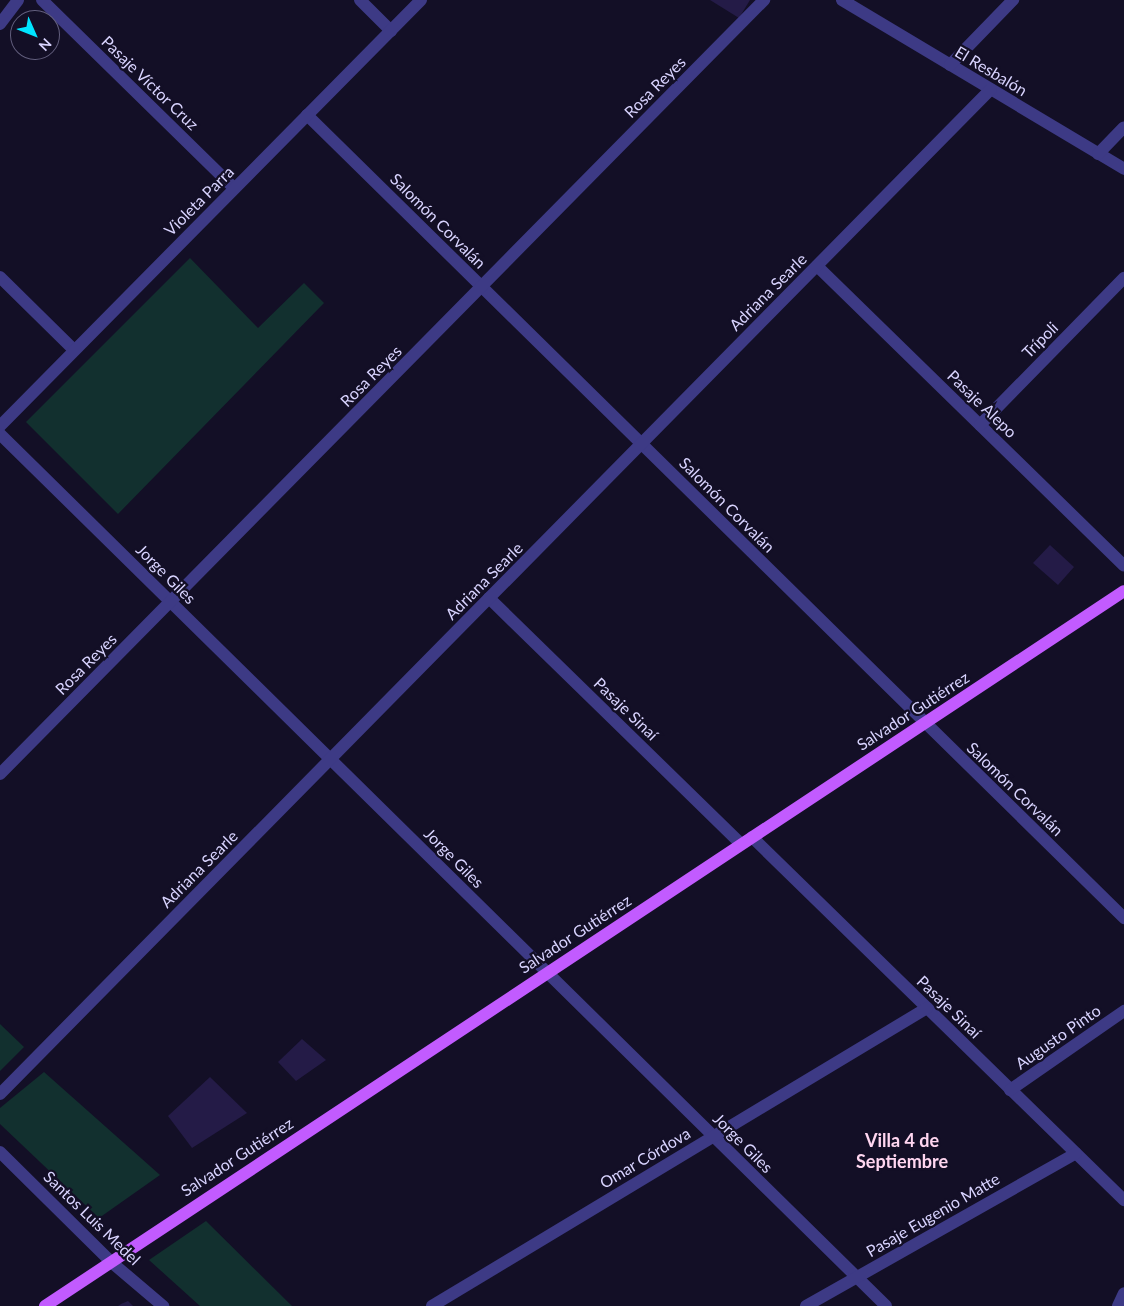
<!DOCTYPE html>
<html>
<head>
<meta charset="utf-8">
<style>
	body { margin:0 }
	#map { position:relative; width:1124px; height:1306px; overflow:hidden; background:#130f26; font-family:Lato,sans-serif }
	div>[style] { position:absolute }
	.green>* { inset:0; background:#12302f }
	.building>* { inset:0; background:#241b47 }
	.minor>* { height:12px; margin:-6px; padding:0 6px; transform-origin:6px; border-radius:6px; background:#3d3a85 }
	.major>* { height:12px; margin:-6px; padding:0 6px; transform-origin:6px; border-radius:6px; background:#c25bff }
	span { translate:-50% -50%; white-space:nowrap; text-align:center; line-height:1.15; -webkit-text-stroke:4.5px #130f26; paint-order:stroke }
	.street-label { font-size:16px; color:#d9d4ff }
	.neighbourhood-label { font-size:18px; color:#ffd6f0; font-weight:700 }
	.north { position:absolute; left:10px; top:10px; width:50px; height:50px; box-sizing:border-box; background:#130f26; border:1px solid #625e7d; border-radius:50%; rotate:134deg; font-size:14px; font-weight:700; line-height:20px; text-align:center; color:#d9d4ff }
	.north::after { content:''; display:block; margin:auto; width:18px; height:22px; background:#00e5ff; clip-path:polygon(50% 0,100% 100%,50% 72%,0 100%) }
</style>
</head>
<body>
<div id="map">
	<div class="green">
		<i style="clip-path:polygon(190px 258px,258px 328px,304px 283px,324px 303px,118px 514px,26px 422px)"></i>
		<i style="clip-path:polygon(0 1024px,24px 1047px,0 1071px)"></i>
		<i style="clip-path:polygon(44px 1072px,160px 1175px,99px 1218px,0 1124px,0 1108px)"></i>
		<i style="clip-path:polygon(206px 1221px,292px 1306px,200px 1306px,149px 1260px)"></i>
	</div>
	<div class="building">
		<i style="clip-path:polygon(710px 0,750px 0,739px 18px)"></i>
		<i style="clip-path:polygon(1050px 545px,1074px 567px,1058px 585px,1033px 563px)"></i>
		<i style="clip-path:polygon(302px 1039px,326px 1060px,296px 1081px,278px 1062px)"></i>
		<i style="clip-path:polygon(210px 1077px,247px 1113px,192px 1148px,168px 1116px)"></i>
		<i style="clip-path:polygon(128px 1301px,133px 1306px,118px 1306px,121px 1304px)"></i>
	</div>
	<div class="minor">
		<i style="left:42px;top:0;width:269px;rotate:44.4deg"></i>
		<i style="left:360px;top:0;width:44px;rotate:45deg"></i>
		<i style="left:842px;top:0;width:329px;rotate:30.9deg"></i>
		<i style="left:0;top:24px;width:30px;rotate:-53deg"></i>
		<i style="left:950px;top:65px;width:91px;rotate:-45.9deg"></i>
		<i style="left:307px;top:115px;width:1146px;rotate:44.5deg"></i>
		<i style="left:1098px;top:154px;width:37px;rotate:-46deg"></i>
		<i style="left:817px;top:266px;width:429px;rotate:44.3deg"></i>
		<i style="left:0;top:277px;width:104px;rotate:44.6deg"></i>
		<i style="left:980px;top:425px;width:206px;rotate:-45.6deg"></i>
		<i style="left:0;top:426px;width:599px;rotate:-45.34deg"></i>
		<i style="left:0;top:434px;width:1243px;rotate:44.54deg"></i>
		<i style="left:489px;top:598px;width:352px;rotate:44.3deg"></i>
		<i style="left:0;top:774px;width:1088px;rotate:-45.37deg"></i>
		<i style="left:752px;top:837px;width:520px;rotate:44.3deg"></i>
		<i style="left:1010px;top:1090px;width:139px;rotate:-34.7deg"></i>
		<i style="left:0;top:1094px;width:1411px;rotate:-45.4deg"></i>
		<i style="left:0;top:1152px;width:155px;rotate:44.7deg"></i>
		<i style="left:110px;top:1261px;width:70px;rotate:40.3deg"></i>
		<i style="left:432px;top:1306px;width:578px;rotate:-31.05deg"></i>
		<i style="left:806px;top:1306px;width:310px;rotate:-29.5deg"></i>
		<i style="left:1118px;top:1306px;width:14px;rotate:-65deg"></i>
	</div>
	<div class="major">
		<i style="left:45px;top:1306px;width:1294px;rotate:-33.53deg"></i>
	</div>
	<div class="street-label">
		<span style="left:991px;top:71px;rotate:31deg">El Resbalón</span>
		<span style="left:150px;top:83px;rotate:44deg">Pasaje Víctor Cruz</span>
		<span style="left:655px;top:87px;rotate:-45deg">Rosa Reyes</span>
		<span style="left:199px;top:201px;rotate:-45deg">Violeta Parra</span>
		<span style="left:438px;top:221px;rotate:45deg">Salomón Corvalán</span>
		<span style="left:768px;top:292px;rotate:-45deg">Adriana Searle</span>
		<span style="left:1040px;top:340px;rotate:-45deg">Trípoli</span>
		<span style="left:371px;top:376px;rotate:-45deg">Rosa Reyes</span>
		<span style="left:982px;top:404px;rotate:44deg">Pasaje Alepo</span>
		<span style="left:727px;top:505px;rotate:45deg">Salomón Corvalán</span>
		<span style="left:166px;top:574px;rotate:45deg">Jorge Giles</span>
		<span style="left:484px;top:581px;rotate:-45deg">Adriana Searle</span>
		<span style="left:86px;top:664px;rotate:-45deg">Rosa Reyes</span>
		<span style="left:626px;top:709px;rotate:44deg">Pasaje Sinaí</span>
		<span style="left:913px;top:711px;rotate:-33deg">Salvador Gutiérrez</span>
		<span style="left:1015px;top:789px;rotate:44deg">Salomón Corvalán</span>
		<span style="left:454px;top:858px;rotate:45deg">Jorge Giles</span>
		<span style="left:199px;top:869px;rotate:-45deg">Adriana Searle</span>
		<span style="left:575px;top:934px;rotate:-33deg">Salvador Gutiérrez</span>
		<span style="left:949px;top:1007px;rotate:44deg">Pasaje Sinaí</span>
		<span style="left:1058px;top:1037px;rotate:-35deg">Augusto Pinto</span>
		<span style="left:743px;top:1143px;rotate:45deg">Jorge Giles</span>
		<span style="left:237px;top:1157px;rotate:-33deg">Salvador Gutiérrez</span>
		<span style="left:645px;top:1158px;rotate:-31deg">Omar Córdova</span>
		<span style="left:933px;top:1215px;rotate:-30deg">Pasaje Eugenio Matte</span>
		<span style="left:92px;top:1218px;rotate:44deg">Santos Luis Medel</span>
	</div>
	<div class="neighbourhood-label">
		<span style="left:902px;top:1151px">Villa 4 de<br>Septiembre</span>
	</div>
	<div class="north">N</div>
</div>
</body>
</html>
